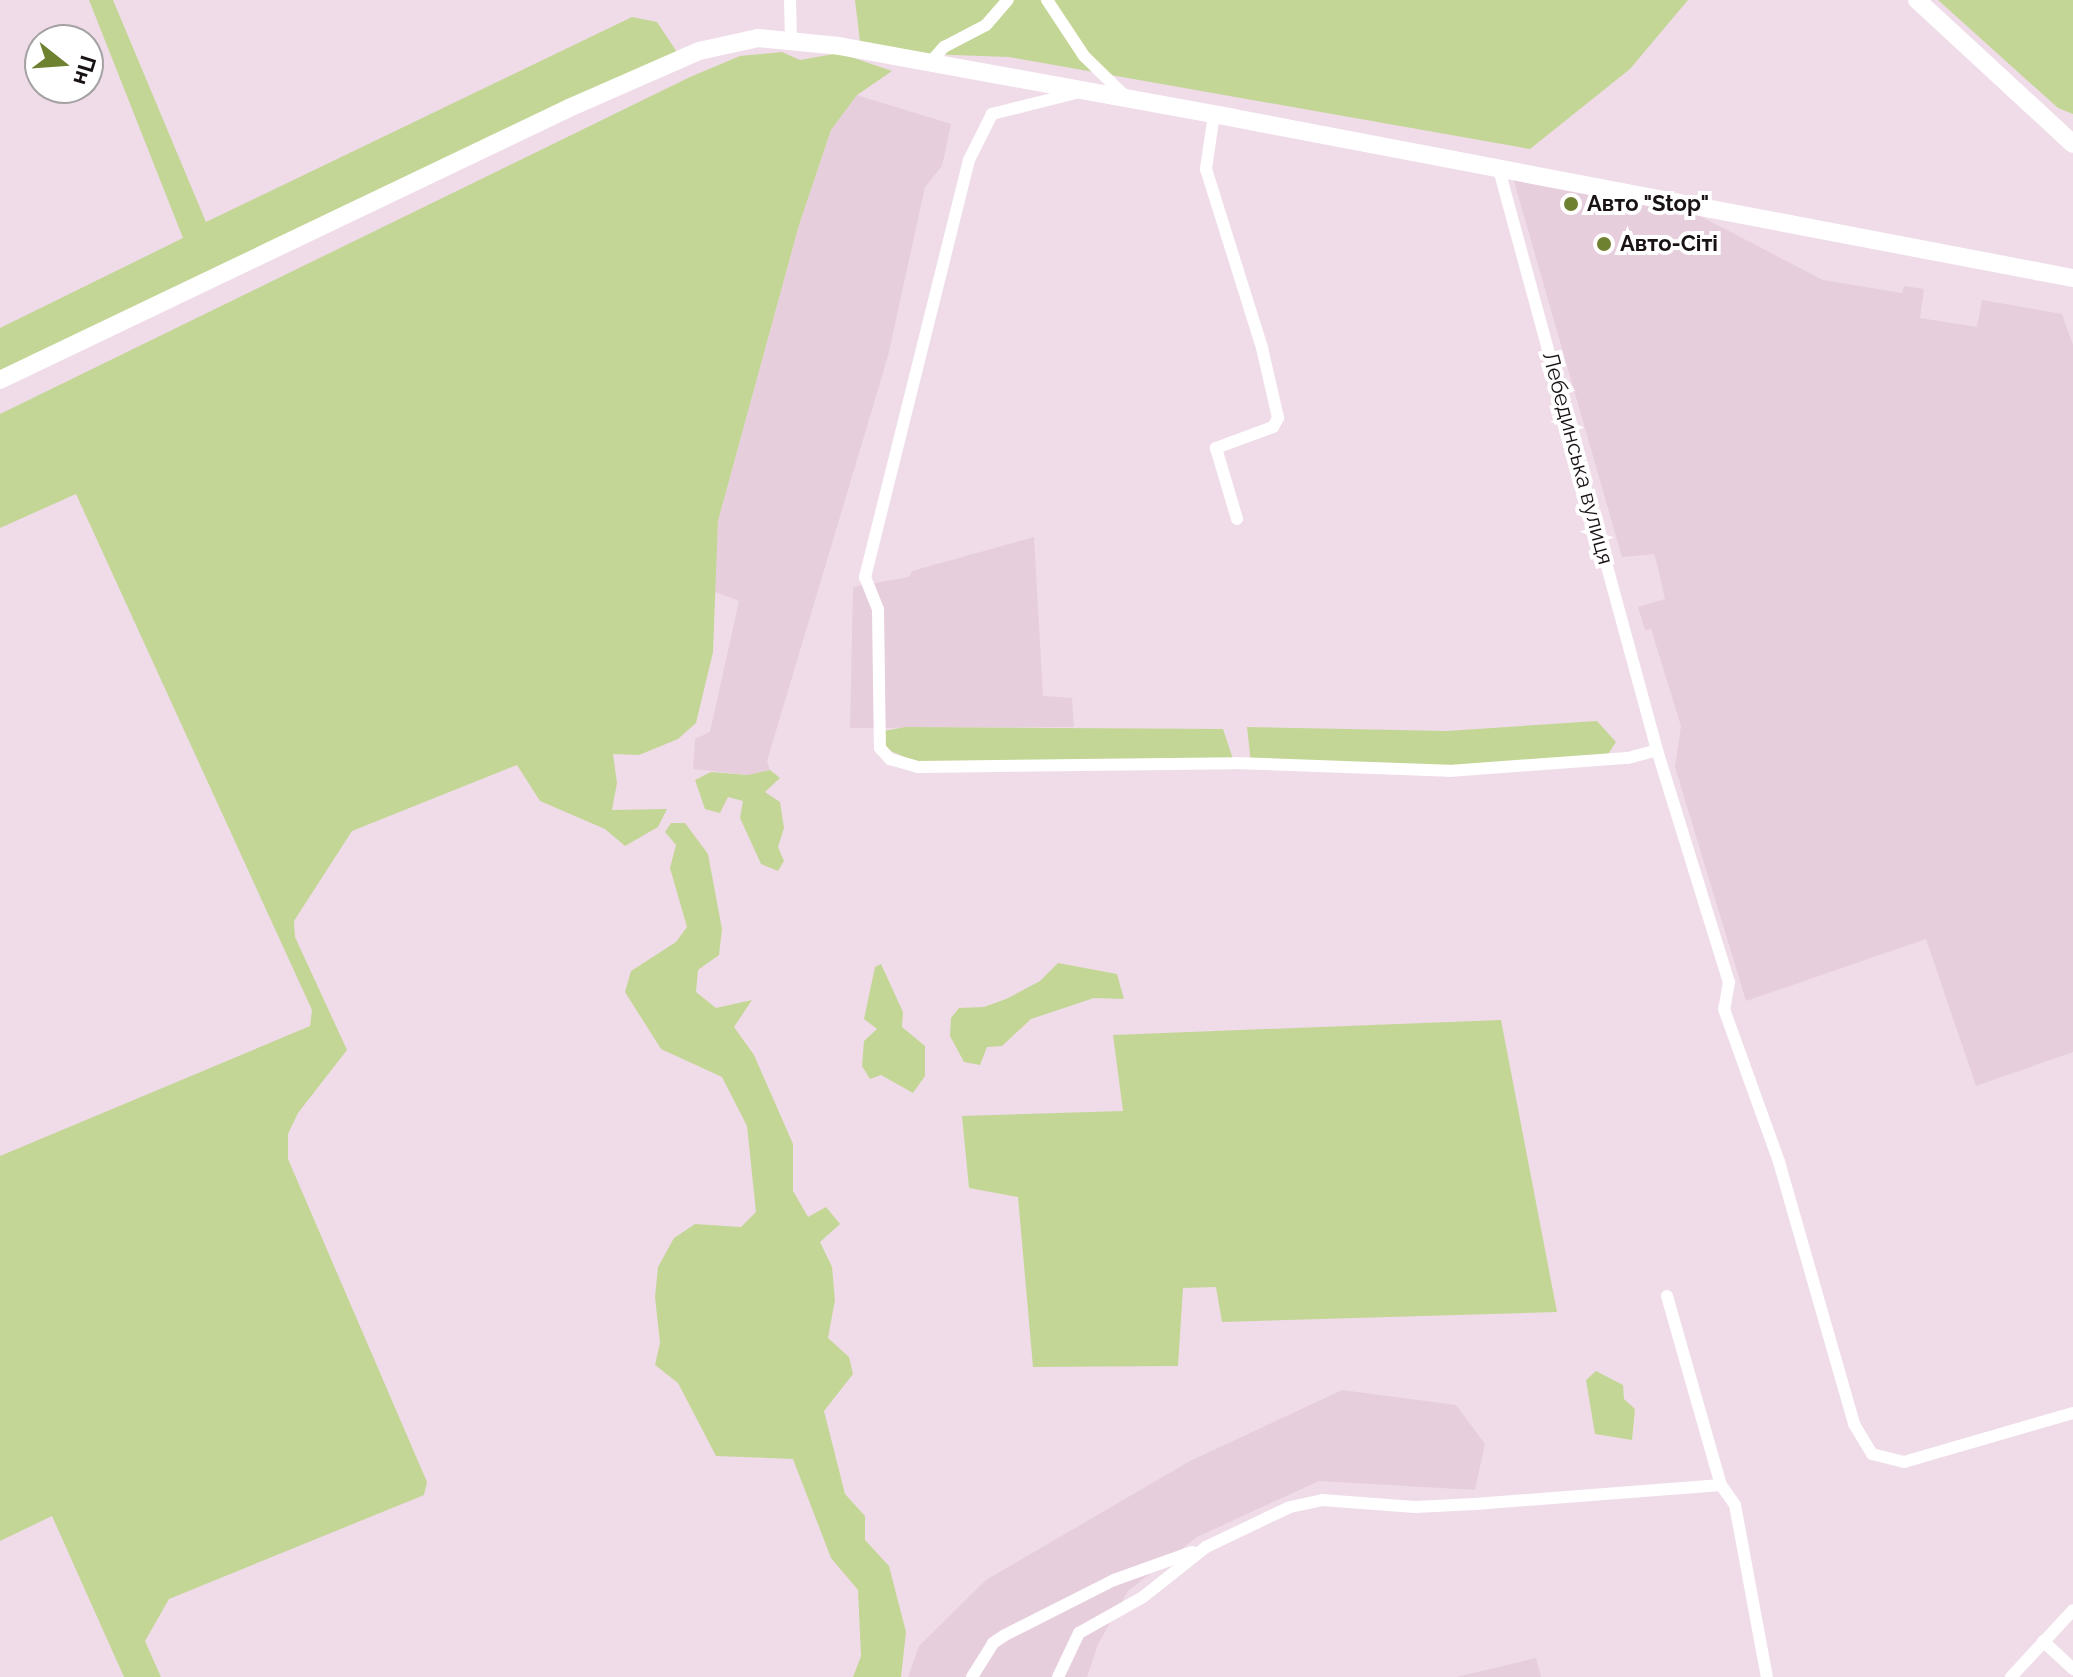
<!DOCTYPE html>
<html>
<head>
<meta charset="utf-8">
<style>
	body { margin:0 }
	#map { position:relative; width:2073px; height:1677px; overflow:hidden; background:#efdce8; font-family:Raleway,sans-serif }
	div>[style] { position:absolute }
	.built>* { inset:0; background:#e7cedd }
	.green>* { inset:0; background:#c4d696 }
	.street>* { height:12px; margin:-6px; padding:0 6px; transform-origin:6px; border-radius:6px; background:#fff }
	.secondary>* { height:18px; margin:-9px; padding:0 9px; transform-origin:9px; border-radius:9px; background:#fff }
	.dots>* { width:22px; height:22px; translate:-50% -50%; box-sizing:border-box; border:4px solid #fff; border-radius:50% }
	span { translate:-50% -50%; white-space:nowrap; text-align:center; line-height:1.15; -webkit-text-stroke:8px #fff; paint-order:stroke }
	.poi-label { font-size:22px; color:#191316; font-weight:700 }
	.left { translate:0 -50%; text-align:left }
	.street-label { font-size:22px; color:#191316 }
	.north { position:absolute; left:24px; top:24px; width:80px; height:80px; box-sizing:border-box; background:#fff; border:2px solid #a3a1a2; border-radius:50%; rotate:107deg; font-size:22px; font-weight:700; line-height:32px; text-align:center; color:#191316 }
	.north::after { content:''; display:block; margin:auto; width:28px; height:36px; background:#6e8131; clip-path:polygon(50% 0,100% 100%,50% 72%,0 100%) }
</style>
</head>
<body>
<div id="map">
	<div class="built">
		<i style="clip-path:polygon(857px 95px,951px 124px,942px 166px,925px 187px,888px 356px,767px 761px,770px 770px,748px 775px,693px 769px,695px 739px,710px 732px,739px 601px,713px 591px,718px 521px,799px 225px,831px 130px)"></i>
		<i style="clip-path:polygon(1513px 178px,1694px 213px,1823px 280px,1902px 293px,1904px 286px,1924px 289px,1920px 318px,1977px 327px,1982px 300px,2062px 314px,2073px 345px,2073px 1052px,1976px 1086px,1926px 939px,1746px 1001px,1675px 767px,1681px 726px,1651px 629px,1645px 630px,1638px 607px,1665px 599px,1657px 564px,1654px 554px,1622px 557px)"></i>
		<i style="clip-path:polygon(1034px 537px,1043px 696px,1072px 698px,1074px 727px,850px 728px,853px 587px,909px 577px,912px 571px)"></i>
		<i style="clip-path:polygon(1342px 1390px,1456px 1405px,1485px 1444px,1475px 1490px,1319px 1481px,1197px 1537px,1128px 1591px,1098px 1644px,1087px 1677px,908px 1677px,919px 1646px,986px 1580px,1190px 1461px)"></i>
		<i style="clip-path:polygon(1536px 1658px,1541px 1677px,1456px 1677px)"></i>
	</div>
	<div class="green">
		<i style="clip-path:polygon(89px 0,113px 0,206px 222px,632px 17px,657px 22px,681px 58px,0 380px,0 328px,183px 238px)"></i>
		<i style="clip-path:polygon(855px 0,1688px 0,1630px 69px,1530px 149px,1009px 57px,896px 53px,860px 42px)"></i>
		<i style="clip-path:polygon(1938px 0,2073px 0,2073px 114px,2058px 108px)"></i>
		<i style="clip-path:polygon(782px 52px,800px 60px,839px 53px,892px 71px,857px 95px,831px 130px,799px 225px,718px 521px,713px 652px,696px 723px,678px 739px,639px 755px,613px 754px,617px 783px,612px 810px,667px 809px,658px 827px,625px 846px,605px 829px,540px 801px,517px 765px,352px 831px,294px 921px,295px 937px,347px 1050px,298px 1113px,288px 1134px,288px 1159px,427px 1482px,424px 1495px,169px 1599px,145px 1641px,161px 1677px,124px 1677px,52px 1516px,0 1541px,0 1156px,310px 1026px,312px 1010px,76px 494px,0 528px,0 414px,690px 77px,740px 56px)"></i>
		<i style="clip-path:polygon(1597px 721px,1616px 742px,1605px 759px,1449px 771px,1251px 763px,1247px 727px,1447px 731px)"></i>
		<i style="clip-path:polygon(906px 727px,1223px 729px,1233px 759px,919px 763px,886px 749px,883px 731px)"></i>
		<i style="clip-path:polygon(770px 770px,780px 778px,765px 792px,780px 802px,784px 828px,778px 847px,784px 861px,778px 871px,761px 864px,740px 818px,743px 801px,728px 797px,720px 813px,705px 809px,695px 780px,711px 772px,748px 775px)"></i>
		<i style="clip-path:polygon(671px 823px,685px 823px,708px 854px,722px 929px,719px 955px,698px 970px,696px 992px,716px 1008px,752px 1000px,734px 1027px,754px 1055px,793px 1144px,793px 1191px,808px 1217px,826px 1207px,840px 1224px,820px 1242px,832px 1267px,835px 1300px,828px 1338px,849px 1357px,853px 1374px,824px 1411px,845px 1494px,865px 1516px,865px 1540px,889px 1566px,906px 1632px,901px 1677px,853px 1677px,861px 1656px,858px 1590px,831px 1558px,793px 1459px,716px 1456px,678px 1383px,655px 1365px,660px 1343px,655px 1297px,658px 1267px,674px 1238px,695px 1224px,741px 1227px,756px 1212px,747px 1126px,722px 1077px,661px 1049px,625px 992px,631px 971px,676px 942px,687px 927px,670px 868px,676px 845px,665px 832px)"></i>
		<i style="clip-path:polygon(1058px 963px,1117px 974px,1124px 999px,1094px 998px,1031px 1019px,1002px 1046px,987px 1047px,980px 1065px,964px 1062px,950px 1036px,951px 1018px,959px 1008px,984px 1007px,1006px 999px,1040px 981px)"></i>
		<i style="clip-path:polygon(881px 964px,903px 1012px,902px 1027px,925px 1046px,925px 1076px,913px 1093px,881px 1075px,870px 1079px,862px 1066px,864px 1041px,877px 1029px,864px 1019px,875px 967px)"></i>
		<i style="clip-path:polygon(1501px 1020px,1557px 1312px,1222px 1322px,1216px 1287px,1183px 1288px,1178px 1366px,1033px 1367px,1018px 1197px,969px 1188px,962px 1116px,1123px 1111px,1113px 1035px)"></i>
		<i style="clip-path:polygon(1596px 1371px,1623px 1385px,1624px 1399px,1635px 1409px,1632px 1440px,1595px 1434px,1586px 1380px)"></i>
	</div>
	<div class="street">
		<i style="left:790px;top:0;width:40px;rotate:88.6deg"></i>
		<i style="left:1047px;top:0;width:67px;rotate:56.5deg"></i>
		<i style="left:1084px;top:56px;width:62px;rotate:44.3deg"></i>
		<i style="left:929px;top:64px;width:23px;rotate:-49deg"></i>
		<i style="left:944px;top:47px;width:47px;rotate:-27.6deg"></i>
		<i style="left:986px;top:25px;width:33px;rotate:-49deg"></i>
		<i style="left:1076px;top:93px;width:87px;rotate:166deg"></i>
		<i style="left:992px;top:114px;width:51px;rotate:116.6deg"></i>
		<i style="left:969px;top:160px;width:430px;rotate:104deg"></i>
		<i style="left:865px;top:577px;width:35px;rotate:68deg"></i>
		<i style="left:878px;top:610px;width:138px;rotate:89.2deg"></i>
		<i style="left:880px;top:748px;width:15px;rotate:48deg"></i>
		<i style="left:890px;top:759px;width:29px;rotate:16deg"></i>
		<i style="left:918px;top:767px;width:317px;rotate:-0.7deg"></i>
		<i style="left:1235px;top:763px;width:214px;rotate:2.1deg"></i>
		<i style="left:1449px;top:771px;width:179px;rotate:-4.2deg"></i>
		<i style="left:1628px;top:758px;width:30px;rotate:-15deg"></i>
		<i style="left:1214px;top:114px;width:56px;rotate:98.3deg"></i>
		<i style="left:1206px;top:169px;width:188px;rotate:72.6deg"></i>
		<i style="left:1262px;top:348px;width:72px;rotate:77.1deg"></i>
		<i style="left:1278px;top:418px;width:10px;rotate:119deg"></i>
		<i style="left:1273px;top:427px;width:61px;rotate:159.8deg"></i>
		<i style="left:1216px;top:448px;width:74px;rotate:73.5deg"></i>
		<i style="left:1498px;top:166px;width:605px;rotate:74.77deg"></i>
		<i style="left:1657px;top:750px;width:243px;rotate:72.8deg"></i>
		<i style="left:1729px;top:982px;width:27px;rotate:100deg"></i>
		<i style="left:1724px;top:1009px;width:163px;rotate:70.2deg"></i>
		<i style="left:1779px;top:1162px;width:273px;rotate:74deg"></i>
		<i style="left:1854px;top:1424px;width:35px;rotate:59deg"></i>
		<i style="left:1872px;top:1454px;width:33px;rotate:14deg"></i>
		<i style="left:1904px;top:1462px;width:176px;rotate:-16.2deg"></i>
		<i style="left:1667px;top:1296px;width:197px;rotate:74.1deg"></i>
		<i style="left:1721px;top:1485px;width:24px;rotate:55deg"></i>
		<i style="left:1735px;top:1505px;width:175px;rotate:79.5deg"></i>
		<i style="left:2043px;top:1641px;width:41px;rotate:43deg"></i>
		<i style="left:972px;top:1677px;width:40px;rotate:-58deg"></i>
		<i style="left:993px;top:1643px;width:14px;rotate:-34deg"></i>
		<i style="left:1005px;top:1635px;width:122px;rotate:-26.8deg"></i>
		<i style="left:1114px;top:1580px;width:83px;rotate:-19.7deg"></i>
		<i style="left:1058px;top:1677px;width:49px;rotate:-64.5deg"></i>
		<i style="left:1079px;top:1633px;width:73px;rotate:-29.4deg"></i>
		<i style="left:1143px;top:1597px;width:80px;rotate:-38.4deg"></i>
		<i style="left:1206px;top:1547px;width:93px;rotate:-25.5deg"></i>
		<i style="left:1290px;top:1507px;width:33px;rotate:-12deg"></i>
		<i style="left:1322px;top:1500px;width:93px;rotate:4.3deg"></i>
		<i style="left:1415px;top:1507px;width:60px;rotate:-2.9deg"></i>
		<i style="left:1475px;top:1504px;width:247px;rotate:-4.4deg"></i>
		<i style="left:2011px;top:1677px;width:91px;rotate:-47.2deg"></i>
	</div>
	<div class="secondary">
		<i style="left:1917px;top:0;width:212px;rotate:42.7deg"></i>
		<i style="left:0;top:380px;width:631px;rotate:-25.55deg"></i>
		<i style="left:569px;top:108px;width:142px;rotate:-23.7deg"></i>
		<i style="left:699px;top:51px;width:60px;rotate:-12.4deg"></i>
		<i style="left:758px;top:38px;width:81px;rotate:5.6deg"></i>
		<i style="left:839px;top:46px;width:402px;rotate:10.3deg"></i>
		<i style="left:1234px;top:118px;width:854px;rotate:10.8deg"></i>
	</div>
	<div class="dots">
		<i style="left:1571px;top:204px;background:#6e8131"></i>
		<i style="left:1604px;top:244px;background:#6e8131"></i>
	</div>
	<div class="poi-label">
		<span class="left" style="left:1587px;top:204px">Авто "Stop"</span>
		<span class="left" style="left:1620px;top:244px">Авто-Сіті</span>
	</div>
	<div class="street-label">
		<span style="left:1578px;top:458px;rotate:75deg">Лебединська вулиця</span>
	</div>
	<div class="north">Пн</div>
</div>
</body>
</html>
